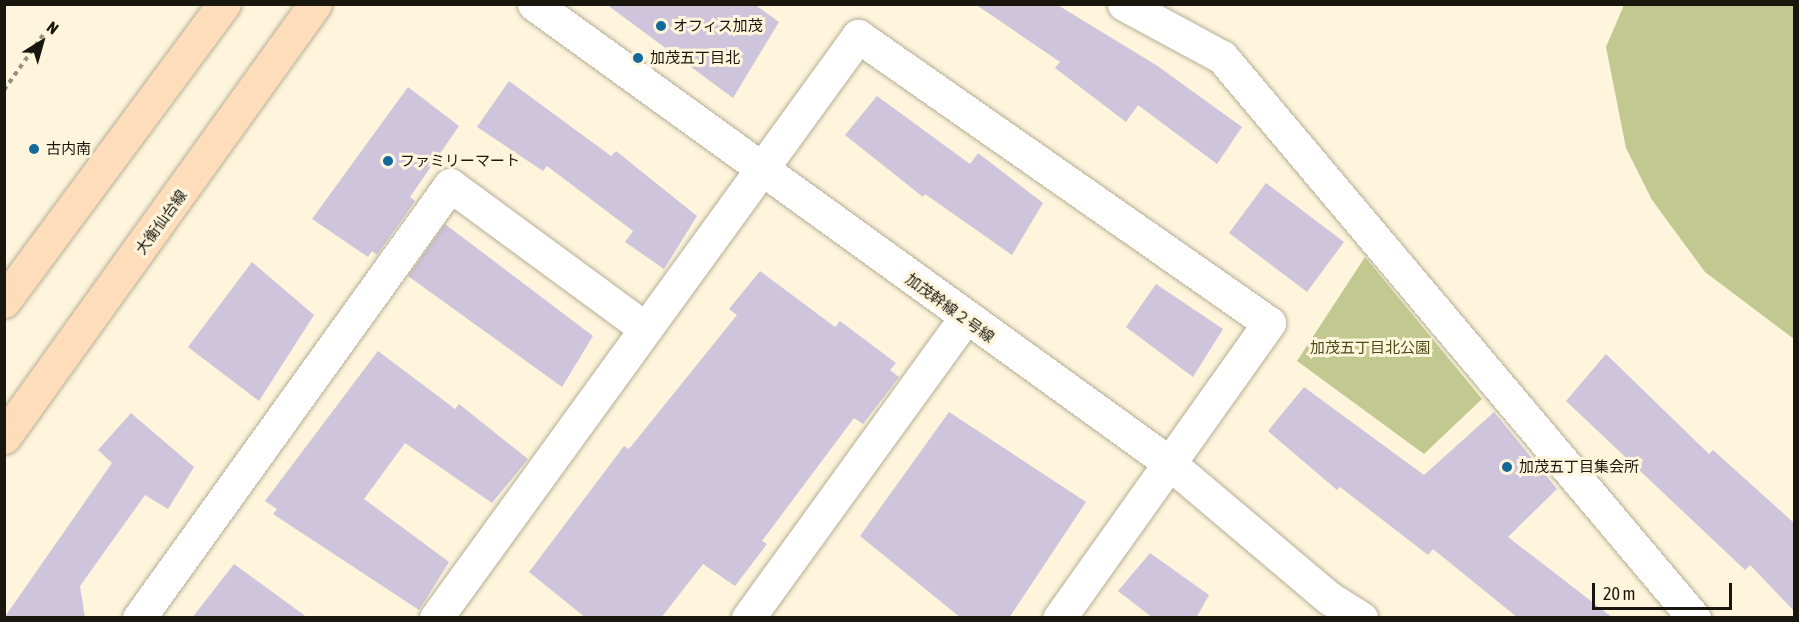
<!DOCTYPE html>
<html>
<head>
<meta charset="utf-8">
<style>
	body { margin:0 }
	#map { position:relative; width:1799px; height:622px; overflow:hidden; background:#fef5dc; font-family:"Asap Condensed","Noto Sans JP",sans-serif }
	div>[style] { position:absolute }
	.green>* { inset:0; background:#c2c990 }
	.building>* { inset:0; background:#cec4db }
	.path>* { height:4px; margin-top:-2px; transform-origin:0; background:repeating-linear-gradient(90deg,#97917f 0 4.5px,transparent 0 9px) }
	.roads { filter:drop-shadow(0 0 2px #b6ae97) drop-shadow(0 0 2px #b6ae97) }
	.minor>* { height:33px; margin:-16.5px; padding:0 16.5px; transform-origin:16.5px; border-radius:16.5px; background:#fff }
	.major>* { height:33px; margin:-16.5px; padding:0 16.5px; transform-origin:16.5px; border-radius:16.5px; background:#feddba }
	.dots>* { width:16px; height:16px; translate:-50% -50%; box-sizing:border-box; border:3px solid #fef5dc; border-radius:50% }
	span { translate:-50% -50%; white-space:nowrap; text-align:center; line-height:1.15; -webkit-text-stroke:6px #fef5dc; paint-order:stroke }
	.poi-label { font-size:15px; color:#19160d }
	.left { translate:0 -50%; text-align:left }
	.street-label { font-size:15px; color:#19160d }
	.park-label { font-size:15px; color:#494d17 }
	.frame { position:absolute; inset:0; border:6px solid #19160d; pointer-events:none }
	.north { position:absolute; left:12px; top:12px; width:60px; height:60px; -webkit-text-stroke:4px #fef5dc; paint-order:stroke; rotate:37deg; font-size:16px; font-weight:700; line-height:24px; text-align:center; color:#19160d }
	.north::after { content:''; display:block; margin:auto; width:21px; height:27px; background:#19160d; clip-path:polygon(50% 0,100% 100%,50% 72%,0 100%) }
	.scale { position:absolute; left:1592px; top:583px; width:140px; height:27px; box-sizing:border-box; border:3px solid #19160d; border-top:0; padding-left:8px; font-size:18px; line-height:21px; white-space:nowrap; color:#19160d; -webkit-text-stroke:4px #fef5dc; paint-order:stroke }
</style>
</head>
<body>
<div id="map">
	<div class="green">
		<i style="clip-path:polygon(1624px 5px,1794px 5px,1794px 339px,1705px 272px,1652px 200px,1626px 148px,1606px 47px)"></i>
		<i style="clip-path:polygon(1365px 257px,1482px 399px,1424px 454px,1297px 361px)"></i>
	</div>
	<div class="building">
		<i style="clip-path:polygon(606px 4px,754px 4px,779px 22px,733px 98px)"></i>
		<i style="clip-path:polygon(975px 4px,1056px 4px,1156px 65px,1242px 127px,1217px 164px,1138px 105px,1126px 122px,1055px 68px,1060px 62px)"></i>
		<i style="clip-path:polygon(509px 81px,611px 156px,616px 151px,697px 216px,664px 269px,625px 242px,633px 231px,547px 166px,543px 171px,477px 127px)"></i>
		<i style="clip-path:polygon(408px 87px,459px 126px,410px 197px,415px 201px,377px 255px,372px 251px,368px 257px,312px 219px)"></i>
		<i style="clip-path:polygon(877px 96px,970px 164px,978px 153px,1043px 203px,1012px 255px,925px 194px,923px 197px,845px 135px)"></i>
		<i style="clip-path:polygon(1266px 183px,1344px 242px,1307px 292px,1229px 233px)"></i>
		<i style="clip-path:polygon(445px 224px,593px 336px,562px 387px,408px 276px)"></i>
		<i style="clip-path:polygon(252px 262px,314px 315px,259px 401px,188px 347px)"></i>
		<i style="clip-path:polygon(760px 271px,835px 327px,840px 321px,896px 363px,890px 370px,899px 377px,863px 424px,854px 418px,762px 541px,767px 544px,735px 586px,703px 564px,661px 618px,586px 618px,529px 572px,624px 446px,629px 449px,737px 315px,729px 309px)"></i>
		<i style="clip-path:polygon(1156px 284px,1223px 329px,1193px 377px,1126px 327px)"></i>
		<i style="clip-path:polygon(378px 351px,455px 409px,459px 404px,528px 459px,492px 503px,405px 443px,364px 499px,449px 562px,419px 610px,273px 514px,277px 509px,265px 501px)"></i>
		<i style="clip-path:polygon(1606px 354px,1709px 454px,1713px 450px,1794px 523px,1794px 611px,1750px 565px,1745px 570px,1566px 401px)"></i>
		<i style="clip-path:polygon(1304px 387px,1424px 475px,1494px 412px,1557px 489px,1508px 537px,1613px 618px,1518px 618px,1433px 549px,1428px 555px,1340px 487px,1337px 490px,1268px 431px)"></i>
		<i style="clip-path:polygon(949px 412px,1086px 502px,1009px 618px,961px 618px,860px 536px)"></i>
		<i style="clip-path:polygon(131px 413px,194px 467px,168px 509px,145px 495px,80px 586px,85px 618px,4px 618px,112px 463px,98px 450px)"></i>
		<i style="clip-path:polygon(1150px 553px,1209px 595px,1196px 618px,1153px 618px,1118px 591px)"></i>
		<i style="clip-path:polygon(234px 564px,308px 618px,192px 618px)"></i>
	</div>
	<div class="path">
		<i style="left:4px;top:90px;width:71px;rotate:-54.7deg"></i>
	</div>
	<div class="roads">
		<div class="minor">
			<i style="left:534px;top:4px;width:782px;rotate:35.84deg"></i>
			<i style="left:1168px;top:462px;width:211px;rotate:40.2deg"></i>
			<i style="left:1329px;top:598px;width:38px;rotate:32deg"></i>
			<i style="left:1124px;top:4px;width:111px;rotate:28.4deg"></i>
			<i style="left:1222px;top:57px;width:733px;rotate:49.92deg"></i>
			<i style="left:139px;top:618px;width:533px;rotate:-54.31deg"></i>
			<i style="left:450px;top:185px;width:242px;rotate:36.3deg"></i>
			<i style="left:436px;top:618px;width:719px;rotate:-54.05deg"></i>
			<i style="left:858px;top:36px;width:501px;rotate:34.93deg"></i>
			<i style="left:1269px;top:323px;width:362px;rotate:125.4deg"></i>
			<i style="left:748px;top:618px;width:370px;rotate:-54.1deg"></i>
		</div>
		<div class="major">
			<i style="left:4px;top:301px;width:370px;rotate:-53.5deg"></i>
			<i style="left:4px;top:437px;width:533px;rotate:-54.31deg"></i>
		</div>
	</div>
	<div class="dots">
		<i style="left:661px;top:26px;background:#12699a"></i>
		<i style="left:638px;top:58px;background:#12699a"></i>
		<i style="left:34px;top:149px;background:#12699a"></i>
		<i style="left:388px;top:161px;background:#12699a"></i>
		<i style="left:1507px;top:467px;background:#12699a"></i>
	</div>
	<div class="poi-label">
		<span class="left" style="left:673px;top:26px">オフィス加茂</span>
		<span class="left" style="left:650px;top:58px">加茂五丁目北</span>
		<span class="left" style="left:46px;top:149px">古内南</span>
		<span class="left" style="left:400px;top:161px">ファミリーマート</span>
		<span class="left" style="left:1519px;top:467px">加茂五丁目集会所</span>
	</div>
	<div class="street-label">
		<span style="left:161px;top:222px;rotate:-54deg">大衡仙台線</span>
		<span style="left:950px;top:308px;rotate:36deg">加茂幹線２号線</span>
	</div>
	<div class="park-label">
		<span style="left:1370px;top:348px">加茂五丁目北公園</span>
	</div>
	<div class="frame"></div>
	<div class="north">N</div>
	<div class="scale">20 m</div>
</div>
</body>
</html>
